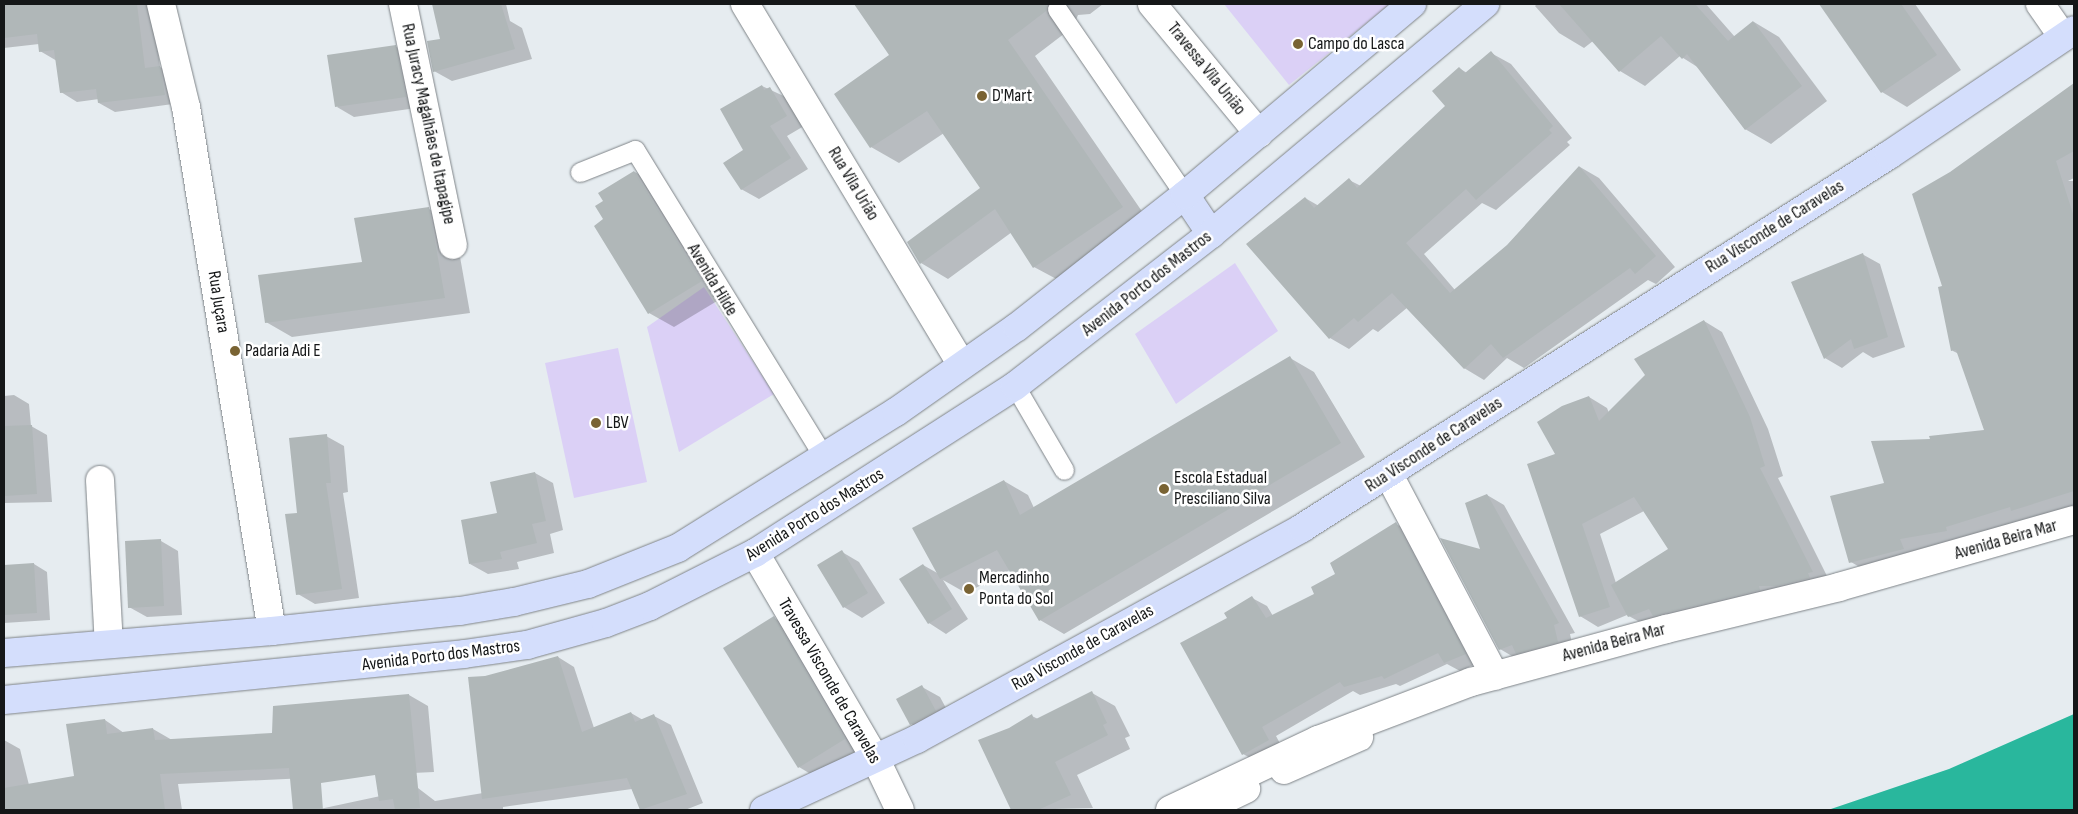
<!DOCTYPE html>
<html>
<head>
<meta charset="utf-8">
<style>
	body { margin:0 }
	#map { position:relative; width:2078px; height:814px; overflow:hidden; background:#e6ecf0; font-family:"Sofia Sans Condensed",sans-serif }
	div>[style] { position:absolute }
	.green>* { inset:0; background:#dbd0f6 }
	.water>* { inset:0; background:#29b79d }
	.shadow>* { inset:0; background:#0003 }
	.building>* { inset:0; background:#b0b7b8 }
	.roads { filter:drop-shadow(0 0 1px #7f8488) drop-shadow(0 0 1px #7f8488) }
	.service>* { height:19px; margin:-9.5px; padding:0 9.5px; transform-origin:9.5px; border-radius:9.5px; background:#fff }
	.pedestrian>* { height:28px; margin:-14px; padding:0 14px; transform-origin:14px; border-radius:14px; background:#fff }
	.minor>* { height:28px; margin:-14px; padding:0 14px; transform-origin:14px; border-radius:14px; background:#fff }
	.secondary>* { height:28px; margin:-14px; padding:0 14px; transform-origin:14px; border-radius:14px; background:#d4defc }
	.dots>* { width:14px; height:14px; translate:-50% -50%; box-sizing:border-box; border:2px solid #fff; border-radius:50% }
	span { translate:-50% -50%; white-space:nowrap; text-align:center; line-height:1.15; -webkit-text-stroke:5px #fff; paint-order:stroke }
	.poi-label { font-size:18px; color:#151718 }
	.left { translate:0 -50%; text-align:left }
	.street-label { font-size:18px; color:#151718 }
	.frame { position:absolute; inset:0; border:5px solid #151718; pointer-events:none }
</style>
</head>
<body>
<div id="map">
	<div class="green">
		<i style="clip-path:polygon(1224px 4px,1390px 4px,1289px 85px)"></i>
		<i style="clip-path:polygon(1235px 263px,1278px 331px,1176px 404px,1135px 334px)"></i>
		<i style="clip-path:polygon(704px 287px,774px 394px,679px 452px,647px 327px)"></i>
		<i style="clip-path:polygon(618px 348px,647px 482px,574px 498px,545px 363px)"></i>
	</div>
	<div class="water">
		<i style="clip-path:polygon(2074px 714px,2074px 810px,1828px 810px,1949px 769px)"></i>
	</div>
	<div class="shadow">
		<i style="clip-path:polygon(4px 4px,152px 4px,160px 67px,175px 76px,180px 103px,115px 112px,99px 103px,99px 99px,77px 102px,61px 92px,57px 61px,40px 51px,39px 44px,4px 48px)"></i>
		<i style="clip-path:polygon(433px 4px,506px 4px,510px 21px,522px 28px,532px 59px,452px 81px,434px 71px,441px 40px)"></i>
		<i style="clip-path:polygon(855px 4px,1103px 4px,1090px 14px,1078px 15px,1073px 27px,1035px 56px,1150px 223px,1062px 282px,1034px 267px,1012px 232px,948px 279px,921px 263px,982px 188px,944px 133px,899px 163px,871px 147px,891px 56px)"></i>
		<i style="clip-path:polygon(1537px 4px,1706px 4px,1735px 37px,1754px 22px,1779px 37px,1827px 101px,1771px 144px,1745px 129px,1699px 68px,1680px 56px,1645px 86px,1620px 71px,1593px 41px,1584px 48px,1559px 33px,1535px 6px)"></i>
		<i style="clip-path:polygon(1820px 4px,1915px 4px,1961px 70px,1907px 107px,1882px 92px)"></i>
		<i style="clip-path:polygon(395px 46px,413px 57px,423px 107px,354px 117px,337px 107px)"></i>
		<i style="clip-path:polygon(1491px 53px,1511px 64px,1572px 138px,1567px 142px,1570px 145px,1496px 210px,1482px 203px,1424px 254px,1455px 290px,1507px 246px,1580px 167px,1599px 178px,1675px 267px,1656px 284px,1648px 280px,1524px 368px,1507px 358px,1484px 380px,1464px 368px,1408px 307px,1378px 332px,1373px 329px,1349px 349px,1330px 338px,1305px 198px,1319px 206px,1349px 180px,1361px 186px,1447px 106px,1459px 68px,1467px 73px)"></i>
		<i style="clip-path:polygon(2074px 84px,2074px 178px,2068px 181px,2074px 181px,2074px 511px,1875px 576px,1851px 562px,1885px 484px,1931px 441px,1985px 431px,1959px 354px,1953px 351px,1944px 287px,1951px 173px)"></i>
		<i style="clip-path:polygon(762px 86px,788px 98px,804px 126px,787px 136px,808px 169px,759px 199px,741px 189px,745px 150px)"></i>
		<i style="clip-path:polygon(635px 172px,660px 187px,727px 295px,674px 327px,649px 313px,605px 220px,605px 201px)"></i>
		<i style="clip-path:polygon(429px 209px,454px 223px,470px 313px,292px 337px,266px 322px,364px 263px)"></i>
		<i style="clip-path:polygon(1862px 254px,1880px 264px,1905px 347px,1873px 358px,1863px 352px,1842px 368px,1825px 358px)"></i>
		<i style="clip-path:polygon(evenodd,1704px 321px,1722px 332px,1768px 429px,1783px 476px,1778px 478px,1830px 582px,1647px 626px,1627px 615px,1598px 627px,1580px 616px,1557px 455px,1589px 397px,1607px 408px,1609px 413px,1704px 321px,1644px 511px,1670px 550px,1616px 583px,1600px 534px,1644px 511px)"></i>
		<i style="clip-path:polygon(1290px 358px,1314px 372px,1365px 457px,1064px 634px,1040px 620px,1010px 570px,966px 593px,943px 580px,968px 619px,946px 634px,929px 623px,923px 565px,939px 574px,1004px 481px,1028px 495px,1034px 508px)"></i>
		<i style="clip-path:polygon(14px 395px,29px 404px,31px 426px,47px 435px,52px 502px,4px 503px,4px 396px)"></i>
		<i style="clip-path:polygon(326px 436px,344px 446px,348px 492px,343px 493px,359px 598px,315px 604px,298px 594px)"></i>
		<i style="clip-path:polygon(535px 473px,553px 483px,563px 530px,550px 534px,554px 553px,517px 562px,519px 569px,488px 574px,470px 564px)"></i>
		<i style="clip-path:polygon(1487px 495px,1504px 505px,1575px 633px,1570px 634px,1574px 652px,1517px 659px,1500px 649px,1482px 551px)"></i>
		<i style="clip-path:polygon(1396px 524px,1411px 532px,1480px 662px,1460px 671px,1447px 664px,1400px 686px,1396px 684px,1360px 695px,1353px 691px,1276px 736px,1283px 749px,1258px 762px,1243px 754px,1229px 619px,1252px 598px,1267px 606px,1273px 616px,1315px 594px)"></i>
		<i style="clip-path:polygon(161px 541px,178px 551px,182px 615px,147px 617px,129px 607px)"></i>
		<i style="clip-path:polygon(842px 552px,859px 562px,885px 603px,862px 618px,844px 607px,818px 566px)"></i>
		<i style="clip-path:polygon(34px 564px,47px 572px,50px 620px,4px 623px,4px 566px)"></i>
		<i style="clip-path:polygon(774px 618px,799px 632px,870px 753px,824px 782px,799px 767px)"></i>
		<i style="clip-path:polygon(558px 657px,574px 667px,594px 728px,631px 713px,643px 720px,654px 716px,671px 725px,703px 803px,685px 810px,641px 810px,632px 789px,503px 807px,503px 810px,315px 810px,418px 788px,435px 801px,483px 793px,485px 678px)"></i>
		<i style="clip-path:polygon(922px 687px,940px 697px,953px 721px,929px 734px,911px 724px)"></i>
		<i style="clip-path:polygon(1092px 693px,1115px 706px,1130px 736px,1125px 738px,1130px 749px,1077px 775px,1093px 808px,1012px 810px,980px 740px,1009px 730px,1032px 716px,1038px 719px)"></i>
		<i style="clip-path:polygon(409px 695px,428px 706px,434px 772px,178px 784px,182px 810px,4px 810px,4px 740px,20px 749px,29px 785px,75px 778px,105px 720px,124px 733px,153px 729px,172px 740px,273px 734px)"></i>
	</div>
	<div class="building">
		<i style="clip-path:polygon(4px 4px,137px 4px,145px 68px,160px 66px,165px 95px,98px 103px,96px 89px,60px 93px,54px 50px,39px 52px,37px 34px,4px 38px)"></i>
		<i style="clip-path:polygon(432px 4px,501px 4px,515px 49px,433px 72px,427px 41px,440px 39px)"></i>
		<i style="clip-path:polygon(854px 4px,1047px 4px,1046px 11px,1008px 40px,1123px 207px,1033px 268px,995px 209px,920px 264px,907px 242px,980px 188px,927px 111px,870px 148px,834px 94px,889px 55px)"></i>
		<i style="clip-path:polygon(1559px 4px,1695px 4px,1728px 41px,1753px 21px,1802px 86px,1745px 130px,1687px 54px,1682px 59px,1661px 36px,1619px 72px)"></i>
		<i style="clip-path:polygon(1819px 4px,1901px 4px,1937px 55px,1881px 93px)"></i>
		<i style="clip-path:polygon(396px 45px,406px 97px,335px 107px,327px 55px)"></i>
		<i style="clip-path:polygon(1491px 51px,1553px 126px,1549px 130px,1552px 133px,1476px 200px,1466px 189px,1406px 243px,1450px 293px,1507px 245px,1579px 166px,1656px 256px,1635px 274px,1630px 268px,1503px 358px,1491px 344px,1464px 369px,1392px 293px,1358px 322px,1354px 318px,1329px 339px,1246px 244px,1305px 197px,1314px 208px,1349px 178px,1357px 188px,1445px 106px,1432px 91px,1459px 67px,1465px 73px)"></i>
		<i style="clip-path:polygon(2074px 83px,2074px 151px,2056px 161px,2074px 217px,2074px 491px,2011px 511px,2010px 507px,1946px 527px,1947px 531px,1900px 539px,1904px 549px,1849px 563px,1830px 496px,1884px 483px,1871px 441px,1930px 439px,1929px 436px,1984px 430px,1956px 350px,1951px 351px,1938px 287px,1942px 286px,1912px 194px,1950px 172px)"></i>
		<i style="clip-path:polygon(762px 85px,764px 90px,770px 87px,787px 116px,770px 126px,791px 158px,741px 190px,723px 163px,743px 150px,720px 109px)"></i>
		<i style="clip-path:polygon(634px 171px,702px 281px,648px 314px,594px 226px,603px 219px,595px 206px,603px 201px,598px 193px)"></i>
		<i style="clip-path:polygon(429px 207px,445px 298px,265px 323px,258px 275px,362px 262px,354px 218px)"></i>
		<i style="clip-path:polygon(1863px 253px,1888px 337px,1854px 349px,1851px 339px,1824px 359px,1791px 282px)"></i>
		<i style="clip-path:polygon(1704px 320px,1750px 417px,1765px 466px,1760px 468px,1813px 572px,1808px 573px,1810px 578px,1776px 586px,1759px 586px,1760px 590px,1653px 616px,1649px 609px,1628px 617px,1611px 585px,1668px 549px,1634px 497px,1582px 524px,1610px 607px,1579px 617px,1527px 464px,1555px 454px,1537px 422px,1562px 406px,1589px 396px,1599px 421px,1645px 375px,1634px 359px)"></i>
		<i style="clip-path:polygon(1290px 356px,1341px 443px,1039px 621px,997px 550px,940px 579px,912px 528px,1004px 480px,1020px 515px)"></i>
		<i style="clip-path:polygon(32px 425px,37px 494px,4px 496px,4px 426px)"></i>
		<i style="clip-path:polygon(327px 434px,331px 483px,326px 483px,342px 589px,296px 595px,285px 514px,297px 513px,289px 438px)"></i>
		<i style="clip-path:polygon(535px 472px,546px 521px,532px 524px,537px 543px,500px 552px,502px 559px,469px 564px,461px 520px,497px 513px,490px 482px)"></i>
		<i style="clip-path:polygon(1487px 494px,1559px 623px,1554px 625px,1558px 642px,1516px 654px,1512px 645px,1499px 650px,1440px 538px,1480px 549px,1465px 503px)"></i>
		<i style="clip-path:polygon(1396px 522px,1466px 654px,1444px 663px,1438px 653px,1384px 679px,1382px 676px,1344px 687px,1340px 682px,1262px 727px,1269px 740px,1242px 755px,1180px 643px,1227px 618px,1224px 613px,1252px 596px,1266px 618px,1314px 594px,1311px 587px,1335px 574px,1330px 563px)"></i>
		<i style="clip-path:polygon(161px 539px,164px 606px,128px 608px,125px 541px)"></i>
		<i style="clip-path:polygon(842px 550px,868px 593px,843px 608px,817px 565px)"></i>
		<i style="clip-path:polygon(34px 563px,37px 613px,4px 615px,4px 565px)"></i>
		<i style="clip-path:polygon(923px 564px,952px 609px,928px 624px,899px 579px)"></i>
		<i style="clip-path:polygon(774px 616px,845px 739px,798px 768px,723px 648px)"></i>
		<i style="clip-path:polygon(558px 656px,582px 732px,631px 712px,635px 722px,654px 714px,687px 794px,640px 810px,627px 778px,482px 799px,468px 677px,485px 676px)"></i>
		<i style="clip-path:polygon(922px 685px,936px 711px,910px 725px,896px 699px)"></i>
		<i style="clip-path:polygon(1092px 691px,1107px 723px,1103px 725px,1108px 735px,1055px 762px,1071px 795px,1038px 810px,1011px 810px,978px 740px,1009px 728px,1032px 714px,1034px 720px)"></i>
		<i style="clip-path:polygon(409px 694px,420px 808px,395px 810px,393px 799px,379px 801px,375px 775px,321px 783px,323px 810px,293px 810px,289px 768px,160px 774px,165px 810px,4px 810px,4px 788px,74px 776px,66px 724px,105px 719px,107px 734px,153px 728px,155px 740px,272px 733px,273px 706px)"></i>
	</div>
	<div class="roads">
		<div class="service">
			<i style="left:1057px;top:9px;width:226px;rotate:55.5deg"></i>
			<i style="left:580px;top:172px;width:59px;rotate:-21.8deg"></i>
			<i style="left:635px;top:150px;width:361px;rotate:58.4deg"></i>
			<i style="left:1015px;top:386px;width:97px;rotate:59.7deg"></i>
		</div>
		<div class="pedestrian">
			<i style="left:1284px;top:770px;width:82px;rotate:-23.7deg"></i>
			<i style="left:1202px;top:810px;width:49px;rotate:-25.5deg"></i>
		</div>
		<div class="minor">
			<i style="left:161px;top:4px;width:106px;rotate:76.4deg"></i>
			<i style="left:186px;top:107px;width:531px;rotate:80.68deg"></i>
			<i style="left:403px;top:4px;width:246px;rotate:78.3deg"></i>
			<i style="left:745px;top:4px;width:421px;rotate:59deg"></i>
			<i style="left:1152px;top:4px;width:168px;rotate:50.5deg"></i>
			<i style="left:2040px;top:4px;width:40px;rotate:55.1deg"></i>
			<i style="left:1389px;top:475px;width:227px;rotate:62.2deg"></i>
			<i style="left:100px;top:480px;width:164px;rotate:86.9deg"></i>
			<i style="left:755px;top:553px;width:240px;rotate:59.7deg"></i>
			<i style="left:876px;top:760px;width:55px;rotate:64.4deg"></i>
			<i style="left:1170px;top:810px;width:164px;rotate:-25.3deg"></i>
			<i style="left:1318px;top:740px;width:164px;rotate:-20.8deg"></i>
			<i style="left:1471px;top:682px;width:202px;rotate:-15.2deg"></i>
			<i style="left:1666px;top:629px;width:178px;rotate:-13.6deg"></i>
			<i style="left:1839px;top:587px;width:244px;rotate:-15.9deg"></i>
		</div>
		<div class="secondary">
			<i style="left:1185px;top:195px;width:47px;rotate:56.3deg"></i>
			<i style="left:4px;top:653px;width:269px;rotate:-4.7deg"></i>
			<i style="left:272px;top:631px;width:189px;rotate:-6.1deg"></i>
			<i style="left:460px;top:611px;width:55px;rotate:-9.5deg"></i>
			<i style="left:514px;top:602px;width:76px;rotate:-13.7deg"></i>
			<i style="left:588px;top:584px;width:97px;rotate:-21.8deg"></i>
			<i style="left:678px;top:548px;width:257px;rotate:-32deg"></i>
			<i style="left:896px;top:412px;width:148px;rotate:-35.1deg"></i>
			<i style="left:1017px;top:327px;width:214px;rotate:-38.2deg"></i>
			<i style="left:1185px;top:195px;width:297px;rotate:-40.1deg"></i>
			<i style="left:4px;top:700px;width:462px;rotate:-5.7deg"></i>
			<i style="left:464px;top:654px;width:64px;rotate:-8.1deg"></i>
			<i style="left:527px;top:645px;width:82px;rotate:-15.6deg"></i>
			<i style="left:606px;top:623px;width:47px;rotate:-21.1deg"></i>
			<i style="left:650px;top:606px;width:118px;rotate:-26.8deg"></i>
			<i style="left:755px;top:553px;width:309px;rotate:-32.7deg"></i>
			<i style="left:1015px;top:386px;width:248px;rotate:-37.8deg"></i>
			<i style="left:1211px;top:234px;width:358px;rotate:-40deg"></i>
			<i style="left:764px;top:810px;width:169px;rotate:-24.9deg"></i>
			<i style="left:917px;top:739px;width:439px;rotate:-28.7deg"></i>
			<i style="left:1302px;top:528px;width:695px;rotate:-32.43deg"></i>
			<i style="left:1889px;top:155px;width:223px;rotate:-34deg"></i>
		</div>
	</div>
	<div class="dots">
		<i style="left:1298px;top:44px;background:#796333"></i>
		<i style="left:982px;top:96px;background:#796333"></i>
		<i style="left:235px;top:351px;background:#796333"></i>
		<i style="left:596px;top:423px;background:#796333"></i>
		<i style="left:1164px;top:489px;background:#796333"></i>
		<i style="left:969px;top:589px;background:#796333"></i>
	</div>
	<div class="poi-label">
		<span class="left" style="left:1308px;top:44px">Campo do Lasca</span>
		<span class="left" style="left:992px;top:96px">D'Mart</span>
		<span class="left" style="left:245px;top:351px">Padaria Adi E</span>
		<span class="left" style="left:606px;top:423px">LBV</span>
		<span class="left" style="left:1174px;top:489px">Escola Estadual<br>Presciliano Silva</span>
		<span class="left" style="left:979px;top:589px">Mercadinho<br>Ponta do Sol</span>
	</div>
	<div class="street-label">
		<span style="left:1206px;top:69px;rotate:51deg">Travessa Vila União</span>
		<span style="left:428px;top:124px;rotate:78deg">Rua Juracy Magalhães de Itapagipe</span>
		<span style="left:853px;top:184px;rotate:59deg">Rua Vila Urião</span>
		<span style="left:1775px;top:227px;rotate:-32deg">Rua Visconde de Caravelas</span>
		<span style="left:712px;top:280px;rotate:59deg">Avenida Hilde</span>
		<span style="left:1147px;top:284px;rotate:-38deg">Avenida Porto dos Mastros</span>
		<span style="left:218px;top:302px;rotate:81deg">Rua Juçara</span>
		<span style="left:1434px;top:445px;rotate:-33deg">Rua Visconde de Caravelas</span>
		<span style="left:815px;top:515px;rotate:-32deg">Avenida Porto dos Mastros</span>
		<span style="left:2006px;top:540px;rotate:-16deg">Avenida Beira Mar</span>
		<span style="left:1614px;top:643px;rotate:-15deg">Avenida Beira Mar</span>
		<span style="left:1083px;top:648px;rotate:-29deg">Rua Visconde de Caravelas</span>
		<span style="left:441px;top:656px;rotate:-7deg">Avenida Porto dos Mastros</span>
		<span style="left:829px;top:681px;rotate:60deg">Travessa Visconde de Caravelas</span>
	</div>
	<div class="frame"></div>
</div>
</body>
</html>
